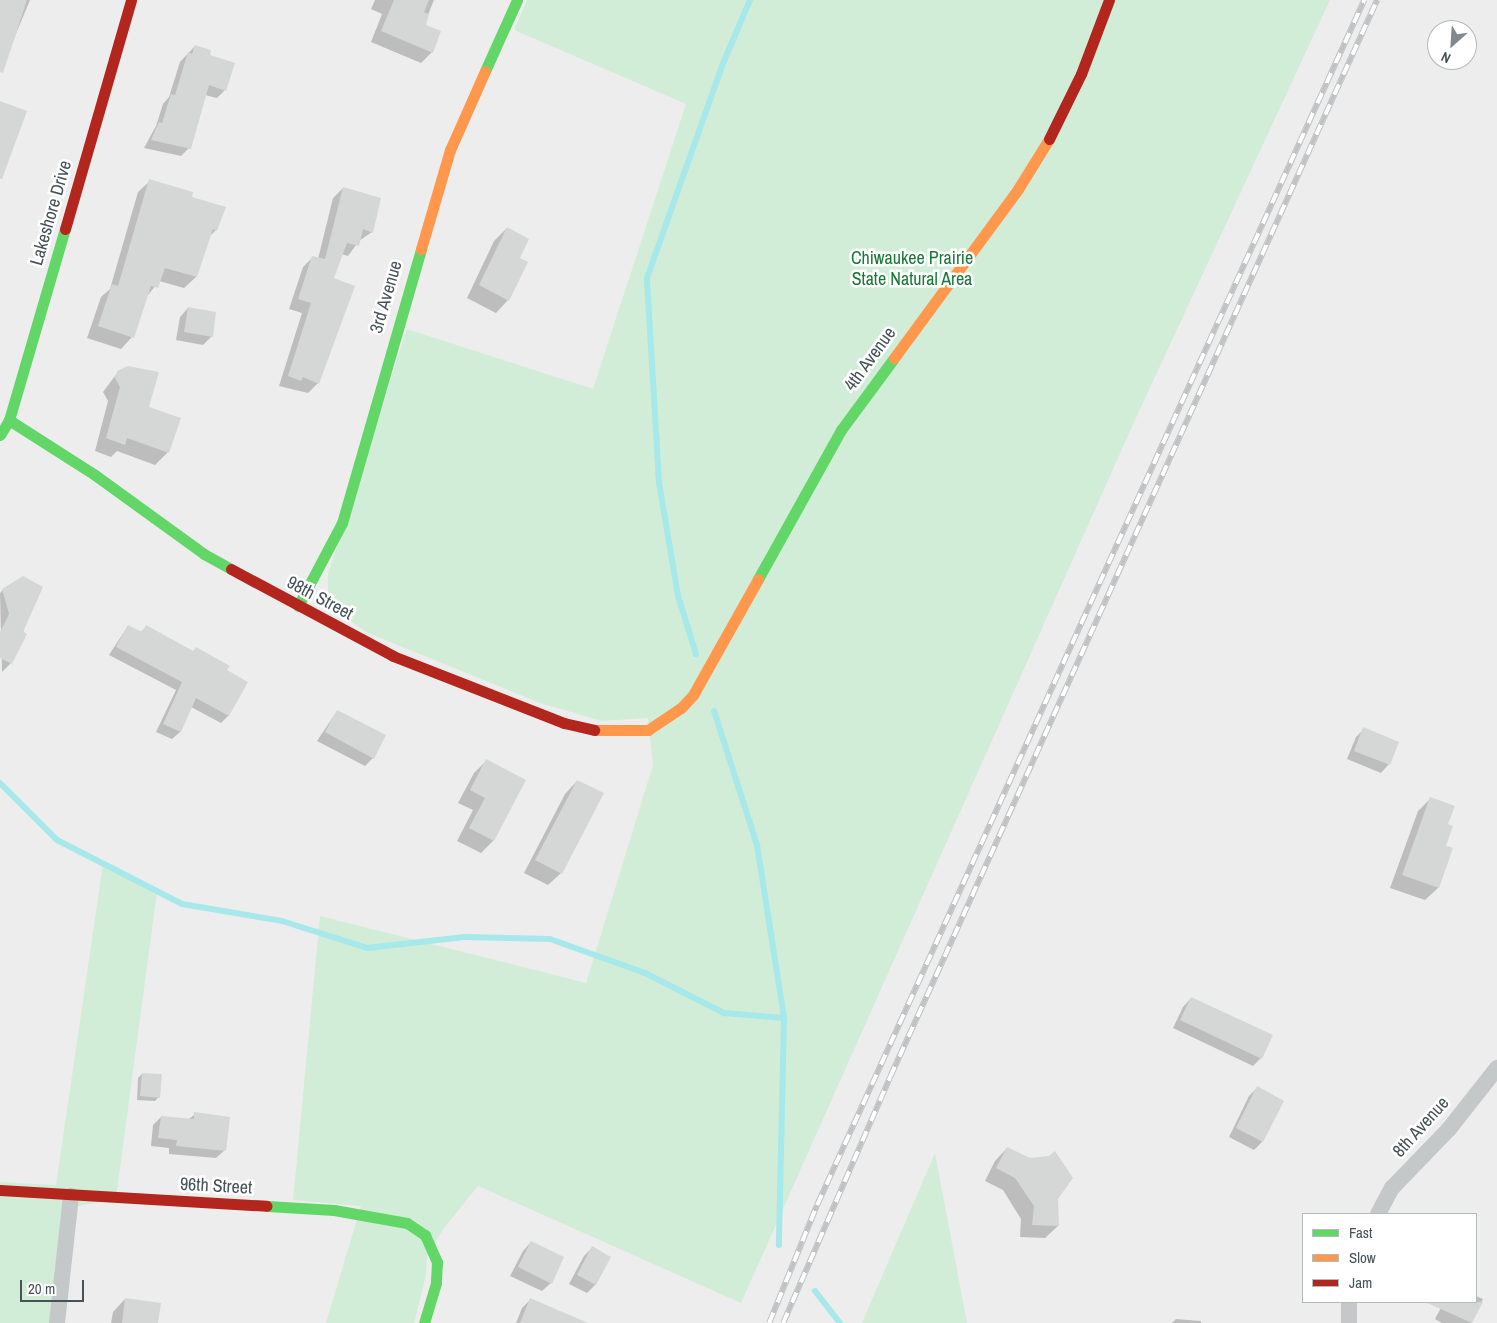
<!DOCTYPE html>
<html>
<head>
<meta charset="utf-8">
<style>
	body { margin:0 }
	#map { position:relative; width:1497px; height:1323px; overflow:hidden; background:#eeeded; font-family:"Archivo Narrow",sans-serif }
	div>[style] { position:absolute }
	.green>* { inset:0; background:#d1edd7 }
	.shadow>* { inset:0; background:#0003 }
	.stream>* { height:6px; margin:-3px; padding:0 3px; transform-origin:3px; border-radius:3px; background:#a7e8ea }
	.building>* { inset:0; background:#d5d6d6 }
	.street>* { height:16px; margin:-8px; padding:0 8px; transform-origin:8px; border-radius:8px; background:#c4c8c9 }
	.fast>* { height:11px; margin:-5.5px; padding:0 5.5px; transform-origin:5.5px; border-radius:5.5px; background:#63d668 }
	.slow>* { height:11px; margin:-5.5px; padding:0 5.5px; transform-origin:5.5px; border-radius:5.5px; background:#ff974d }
	.jam>* { height:11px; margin:-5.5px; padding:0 5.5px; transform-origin:5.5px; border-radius:5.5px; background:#b3261e }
	.rail>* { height:5.5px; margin-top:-2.75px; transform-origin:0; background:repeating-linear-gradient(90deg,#fff 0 11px,#c0c2c4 0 22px); box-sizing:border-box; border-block:1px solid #c0c2c4 }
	span { translate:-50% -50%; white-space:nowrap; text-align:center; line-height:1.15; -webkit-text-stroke:5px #fff; paint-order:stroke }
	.street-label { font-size:18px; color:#455359 }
	.park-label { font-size:18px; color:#187837 }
	.legend { position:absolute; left:1302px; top:1213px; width:175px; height:90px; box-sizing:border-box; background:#fff; border:1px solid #b5babd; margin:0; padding:6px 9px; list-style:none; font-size:15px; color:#455359 }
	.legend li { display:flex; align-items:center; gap:10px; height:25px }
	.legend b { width:25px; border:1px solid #b5babd }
	.north { position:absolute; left:1427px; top:20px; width:50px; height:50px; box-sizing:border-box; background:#fff; border:1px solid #b5babd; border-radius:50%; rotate:206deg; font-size:14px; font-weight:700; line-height:20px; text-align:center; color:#455359 }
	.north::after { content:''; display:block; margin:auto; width:18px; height:22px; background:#80898d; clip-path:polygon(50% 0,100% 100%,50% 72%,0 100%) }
	.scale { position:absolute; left:20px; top:1280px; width:64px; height:22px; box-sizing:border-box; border:2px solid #455359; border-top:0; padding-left:6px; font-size:15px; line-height:18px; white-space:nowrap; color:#455359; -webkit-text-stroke:4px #fff; paint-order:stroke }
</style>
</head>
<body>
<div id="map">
	<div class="green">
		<i style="clip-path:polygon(527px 0,1330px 0,1135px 420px,741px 1303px,478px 1186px,444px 1228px,427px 1256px,426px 1275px,414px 1323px,326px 1323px,361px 1206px,293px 1200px,320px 916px,586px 983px,653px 765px,648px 718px,602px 721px,540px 703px,368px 633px,343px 616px,328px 592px,328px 574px,407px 329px,593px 389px,686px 104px,514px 30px)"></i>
		<i style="clip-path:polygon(103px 864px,157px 892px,116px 1198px,70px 1208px,56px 1323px,0 1323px,0 1182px,56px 1185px)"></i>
		<i style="clip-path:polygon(935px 1153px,967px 1323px,862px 1323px)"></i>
	</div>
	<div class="shadow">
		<i style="clip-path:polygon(0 0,30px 0,0 72px)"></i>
		<i style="clip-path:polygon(375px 0,434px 0,424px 25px,432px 52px,421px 63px,371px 42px,382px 14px,371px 9px)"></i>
		<i style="clip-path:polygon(195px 46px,208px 55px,225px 90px,217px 98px,205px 95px,189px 148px,181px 156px,144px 148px,156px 126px,163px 104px,169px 97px,180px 62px)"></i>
		<i style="clip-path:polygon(150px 181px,216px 230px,209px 237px,196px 277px,184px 288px,159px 281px,145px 299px,132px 337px,121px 349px,87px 338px,101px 297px,110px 289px,138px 192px)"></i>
		<i style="clip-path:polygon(343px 188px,372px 232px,359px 241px,348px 256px,341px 254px,332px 279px,318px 383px,308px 393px,279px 386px,302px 313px,289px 309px,303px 267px,313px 257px,318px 259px,333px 198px)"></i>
		<i style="clip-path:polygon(507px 228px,519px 259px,508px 300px,496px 313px,467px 298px,494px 241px)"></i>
		<i style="clip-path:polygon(188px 308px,215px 313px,211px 337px,203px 345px,176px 340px,180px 317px)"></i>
		<i style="clip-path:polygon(118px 372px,147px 408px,168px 452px,155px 465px,117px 451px,111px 457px,95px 451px,108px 401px,103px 392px)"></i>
		<i style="clip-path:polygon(3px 590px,25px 634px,11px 663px,2px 672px,0 593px)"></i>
		<i style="clip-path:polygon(128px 626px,140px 633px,146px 627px,246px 682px,228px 716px,221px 723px,191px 707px,180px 732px,172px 739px,156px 732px,176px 690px,109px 655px)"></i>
		<i style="clip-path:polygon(337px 711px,373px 758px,365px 766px,317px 741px)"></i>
		<i style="clip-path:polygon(1364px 729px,1389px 764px,1381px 773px,1347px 759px,1356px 737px)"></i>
		<i style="clip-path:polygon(486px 761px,524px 781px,493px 841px,481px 853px,457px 841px,473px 810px,458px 803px,474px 773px)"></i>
		<i style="clip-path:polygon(577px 781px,561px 873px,548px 885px,524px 873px,565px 794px)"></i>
		<i style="clip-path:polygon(1431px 798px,1446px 825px,1445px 846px,1452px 849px,1438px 888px,1425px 900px,1390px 888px,1418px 811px)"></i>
		<i style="clip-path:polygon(1191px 998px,1261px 1058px,1253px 1066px,1173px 1028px,1183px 1007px)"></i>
		<i style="clip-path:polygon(142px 1074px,159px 1097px,155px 1101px,137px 1100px,138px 1078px)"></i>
		<i style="clip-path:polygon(1257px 1088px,1283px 1101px,1262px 1142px,1254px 1150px,1229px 1137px,1249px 1096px)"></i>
		<i style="clip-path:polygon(195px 1114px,225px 1150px,216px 1158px,169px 1154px,169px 1148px,151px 1146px,153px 1125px,161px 1117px,188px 1120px)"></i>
		<i style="clip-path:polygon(1007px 1148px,1029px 1159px,1050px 1158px,1058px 1226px,1045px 1238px,1020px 1237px,1021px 1219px,1003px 1190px,985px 1181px,995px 1161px)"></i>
		<i style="clip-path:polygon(531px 1242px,551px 1283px,542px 1291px,510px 1276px,523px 1251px)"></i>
		<i style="clip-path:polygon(592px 1248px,610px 1257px,595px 1285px,587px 1293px,569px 1284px,584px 1256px)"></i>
		<i style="clip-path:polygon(1476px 1296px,1483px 1299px,1471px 1323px,1442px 1323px,1435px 1319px,1444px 1302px,1476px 1302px)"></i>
		<i style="clip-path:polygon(125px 1299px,156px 1323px,111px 1323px,113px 1312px)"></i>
		<i style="clip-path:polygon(530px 1300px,557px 1323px,516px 1323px,522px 1308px)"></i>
		<i style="clip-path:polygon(1176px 1319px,1201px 1321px,1201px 1323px,1172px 1323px)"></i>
	</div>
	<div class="stream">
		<i style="left:696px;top:654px;width:61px;rotate:-107.2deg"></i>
		<i style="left:678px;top:596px;width:116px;rotate:-99.5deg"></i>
		<i style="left:659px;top:482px;width:204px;rotate:-93.4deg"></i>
		<i style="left:647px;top:278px;width:230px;rotate:-70.5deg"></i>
		<i style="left:724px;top:61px;width:66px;rotate:-66.9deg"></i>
		<i style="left:714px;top:711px;width:141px;rotate:72.2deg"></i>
		<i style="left:757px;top:845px;width:175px;rotate:81.1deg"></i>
		<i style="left:784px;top:1018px;width:227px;rotate:91.3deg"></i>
		<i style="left:0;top:783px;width:81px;rotate:45deg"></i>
		<i style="left:57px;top:840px;width:140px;rotate:27.1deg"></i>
		<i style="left:182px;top:904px;width:101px;rotate:9.6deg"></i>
		<i style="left:282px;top:921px;width:89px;rotate:17.6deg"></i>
		<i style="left:367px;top:948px;width:98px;rotate:-6.5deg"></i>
		<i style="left:464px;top:937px;width:86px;rotate:1.3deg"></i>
		<i style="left:550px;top:939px;width:101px;rotate:19.7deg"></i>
		<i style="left:645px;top:973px;width:89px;rotate:26.9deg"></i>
		<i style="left:724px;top:1013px;width:60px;rotate:4.8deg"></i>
		<i style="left:815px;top:1291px;width:41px;rotate:52deg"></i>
	</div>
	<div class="building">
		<i style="clip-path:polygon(0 0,27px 0,3px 73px,0 72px)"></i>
		<i style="clip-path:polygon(394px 0,429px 0,424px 12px,429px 14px,426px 25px,441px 31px,433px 53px,381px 31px)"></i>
		<i style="clip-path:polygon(195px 45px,211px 50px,210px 55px,235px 63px,226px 91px,209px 85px,191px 149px,151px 140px,159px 122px,162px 123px,171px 94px,175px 95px,188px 52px,192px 54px)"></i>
		<i style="clip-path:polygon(0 101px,27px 111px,2px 179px,0 179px)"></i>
		<i style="clip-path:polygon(149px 179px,193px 192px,192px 197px,226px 207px,217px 231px,213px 229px,197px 277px,165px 268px,158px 288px,151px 286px,134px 338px,98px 326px,112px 284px,118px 286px)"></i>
		<i style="clip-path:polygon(343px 187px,381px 198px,373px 233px,363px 229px,359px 246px,347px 243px,334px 278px,355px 286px,319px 384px,303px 377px,301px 381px,288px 376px,311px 303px,298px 299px,312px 256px,325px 259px)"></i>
		<i style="clip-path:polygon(507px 227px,529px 239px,520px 258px,528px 262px,509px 301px,479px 285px)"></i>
		<i style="clip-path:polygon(188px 307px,216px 312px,213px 337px,184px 332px)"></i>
		<i style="clip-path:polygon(128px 366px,159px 372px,149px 407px,181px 418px,169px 453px,127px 438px,125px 445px,106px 438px,120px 387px,115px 378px,117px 371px)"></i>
		<i style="clip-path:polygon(23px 576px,43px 587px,23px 632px,27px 634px,12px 664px,0 658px,0 632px,9px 614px,2px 589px)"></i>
		<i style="clip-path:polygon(128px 625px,142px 632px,146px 625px,193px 651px,196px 647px,230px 666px,227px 670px,248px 682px,229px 716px,196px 698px,181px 732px,163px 724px,182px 682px,116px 647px)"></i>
		<i style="clip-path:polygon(337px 710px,386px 735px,374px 759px,325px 732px)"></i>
		<i style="clip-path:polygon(1363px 727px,1399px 742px,1390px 765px,1354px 751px)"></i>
		<i style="clip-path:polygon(486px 759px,526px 780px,494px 841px,469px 828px,485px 798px,470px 790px)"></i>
		<i style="clip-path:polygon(577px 780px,604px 793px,562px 874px,535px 860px)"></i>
		<i style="clip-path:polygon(1430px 797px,1455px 806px,1448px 824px,1453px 826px,1446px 846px,1453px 848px,1439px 888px,1402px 875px)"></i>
		<i style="clip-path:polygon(1191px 997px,1273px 1035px,1262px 1059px,1180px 1020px)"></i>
		<i style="clip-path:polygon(142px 1073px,162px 1074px,160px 1098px,140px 1096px)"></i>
		<i style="clip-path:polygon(1257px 1086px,1284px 1101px,1263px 1142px,1236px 1128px)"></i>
		<i style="clip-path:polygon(194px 1112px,230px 1117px,226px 1151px,176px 1146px,177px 1140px,158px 1138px,161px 1116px,194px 1119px)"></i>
		<i style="clip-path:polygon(1007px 1147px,1030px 1158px,1049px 1156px,1055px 1151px,1073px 1178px,1058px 1199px,1059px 1226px,1032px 1225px,1034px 1206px,1015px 1178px,996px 1168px)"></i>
		<i style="clip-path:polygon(531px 1241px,564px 1257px,552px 1284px,518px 1267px)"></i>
		<i style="clip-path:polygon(592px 1246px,611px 1257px,596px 1285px,577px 1275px)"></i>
		<i style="clip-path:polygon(125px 1298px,161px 1303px,158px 1323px,122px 1323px)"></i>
		<i style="clip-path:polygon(530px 1298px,588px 1323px,520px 1323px)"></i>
		<i style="clip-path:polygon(1425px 1302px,1483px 1302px,1472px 1323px)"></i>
	</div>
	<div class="street">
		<i style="left:1378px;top:1214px;width:30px;rotate:-62deg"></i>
		<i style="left:1392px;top:1188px;width:82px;rotate:-46deg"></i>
		<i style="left:1449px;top:1129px;width:78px;rotate:-51.8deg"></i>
		<i style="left:1349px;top:1302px;width:21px;rotate:90deg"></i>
		<i style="left:57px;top:1323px;width:128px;rotate:-83.7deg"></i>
	</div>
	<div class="fast">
		<i style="left:485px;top:71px;width:78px;rotate:-65.7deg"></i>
		<i style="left:9px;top:420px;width:102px;rotate:32.6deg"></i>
		<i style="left:95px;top:475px;width:135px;rotate:35.9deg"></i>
		<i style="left:204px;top:554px;width:31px;rotate:29deg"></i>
		<i style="left:0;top:435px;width:17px;rotate:-59deg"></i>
		<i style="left:9px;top:420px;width:199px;rotate:-73.7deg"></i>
		<i style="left:758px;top:579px;width:171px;rotate:-60.9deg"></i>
		<i style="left:841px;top:430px;width:89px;rotate:-53.6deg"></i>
		<i style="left:298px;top:606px;width:94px;rotate:-62.1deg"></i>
		<i style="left:342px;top:523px;width:285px;rotate:-73.9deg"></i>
		<i style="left:267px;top:1206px;width:67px;rotate:3.4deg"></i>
		<i style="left:334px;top:1210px;width:74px;rotate:10.1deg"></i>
		<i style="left:407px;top:1223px;width:22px;rotate:34deg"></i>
		<i style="left:425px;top:1235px;width:30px;rotate:66deg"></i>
		<i style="left:437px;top:1262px;width:21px;rotate:93deg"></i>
		<i style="left:436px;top:1283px;width:42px;rotate:106.7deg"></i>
	</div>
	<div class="slow">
		<i style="left:421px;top:249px;width:103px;rotate:-73.7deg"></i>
		<i style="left:450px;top:150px;width:86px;rotate:-66.1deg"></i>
		<i style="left:894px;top:358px;width:210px;rotate:-53.7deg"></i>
		<i style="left:1018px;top:189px;width:59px;rotate:-58.2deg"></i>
		<i style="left:594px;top:730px;width:54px"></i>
		<i style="left:648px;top:730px;width:40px;rotate:-34deg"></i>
		<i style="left:681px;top:708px;width:18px;rotate:-47deg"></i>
		<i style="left:693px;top:695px;width:133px;rotate:-60.7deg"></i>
	</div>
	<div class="jam">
		<i style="left:1049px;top:139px;width:72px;rotate:-63.8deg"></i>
		<i style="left:1081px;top:74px;width:79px;rotate:-69.3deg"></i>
		<i style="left:65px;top:229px;width:238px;rotate:-73.9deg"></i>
		<i style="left:231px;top:569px;width:184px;rotate:28.2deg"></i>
		<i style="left:393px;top:656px;width:184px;rotate:21.4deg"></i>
		<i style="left:564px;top:723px;width:31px;rotate:13deg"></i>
		<i style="left:0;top:1190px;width:267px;rotate:3.4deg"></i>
	</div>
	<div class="rail">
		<i style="left:769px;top:1323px;width:127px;rotate:-67.9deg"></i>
		<i style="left:817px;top:1205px;width:1323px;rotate:-65.58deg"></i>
		<i style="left:783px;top:1323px;width:268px;rotate:-66.5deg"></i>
		<i style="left:890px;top:1077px;width:1182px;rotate:-65.67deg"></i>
	</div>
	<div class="street-label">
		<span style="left:51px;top:213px;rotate:-74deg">Lakeshore Drive</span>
		<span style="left:386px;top:297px;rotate:-74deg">3rd Avenue</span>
		<span style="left:870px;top:359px;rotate:-54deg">4th Avenue</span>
		<span style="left:320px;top:598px;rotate:28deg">98th Street</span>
		<span style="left:1421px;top:1127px;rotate:-48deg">8th Avenue</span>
		<span style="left:216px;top:1186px;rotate:3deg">96th Street</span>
	</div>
	<div class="park-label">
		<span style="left:912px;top:269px">Chiwaukee Prairie<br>State Natural Area</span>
	</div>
	<ul class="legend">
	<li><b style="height:6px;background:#63d668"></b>Fast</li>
	<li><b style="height:6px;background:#ff974d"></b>Slow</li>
	<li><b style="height:6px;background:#b3261e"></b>Jam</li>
	</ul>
	<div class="north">N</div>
	<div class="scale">20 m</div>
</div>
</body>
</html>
